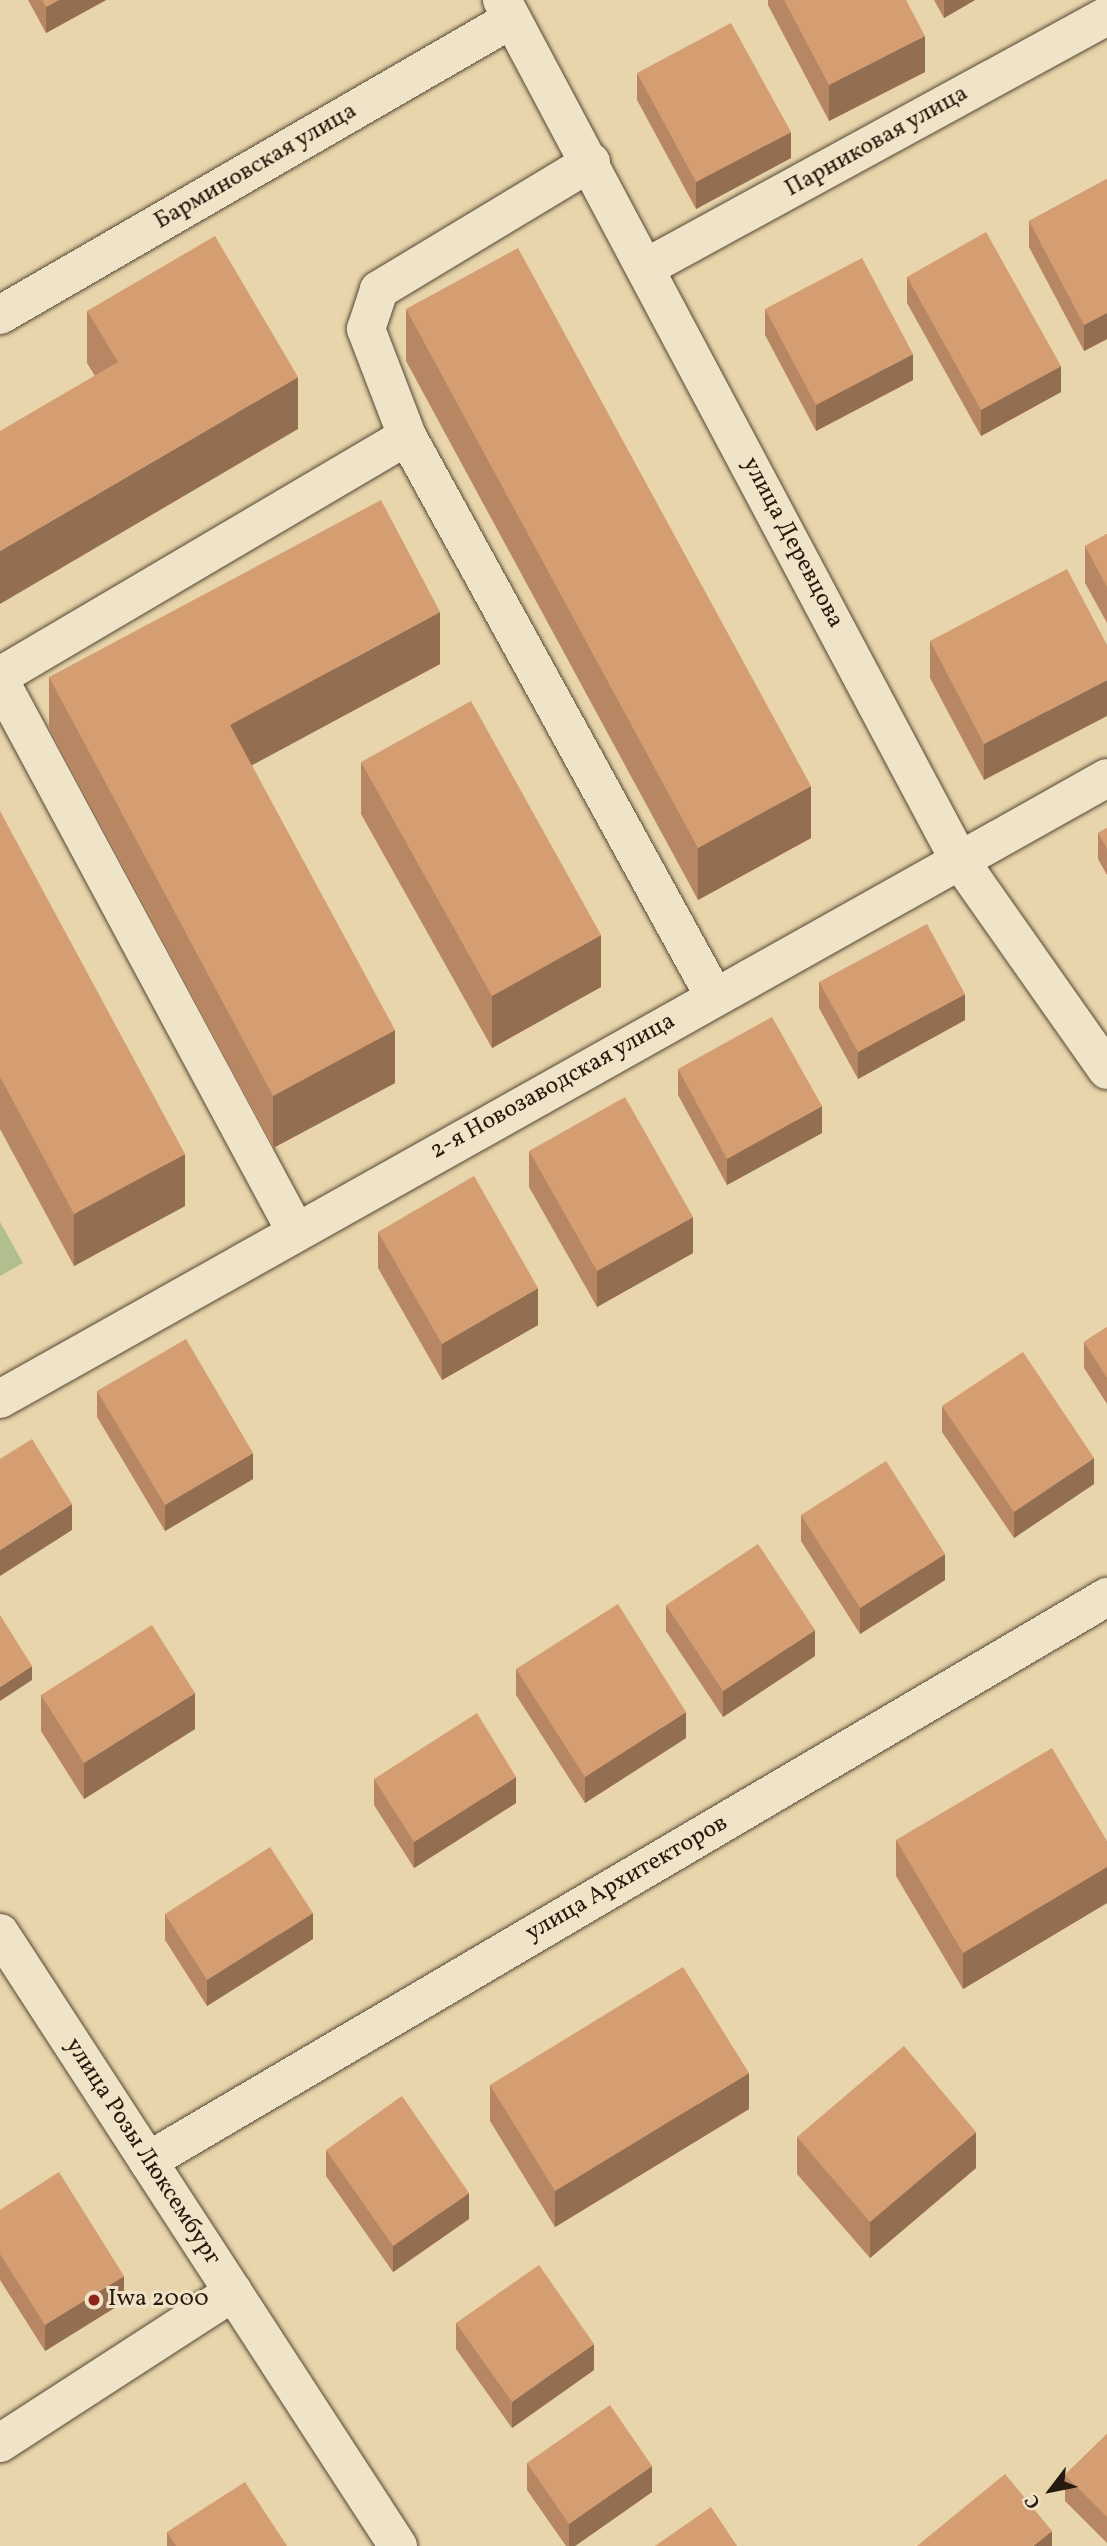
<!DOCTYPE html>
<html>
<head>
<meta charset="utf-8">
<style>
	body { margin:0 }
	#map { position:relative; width:1107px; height:2546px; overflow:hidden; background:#e8d5ab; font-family:Vollkorn,serif }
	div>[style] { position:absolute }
	.green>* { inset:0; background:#b1be8d }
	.roads { filter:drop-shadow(0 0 2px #564835) drop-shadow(0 0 2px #564835) }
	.minor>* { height:38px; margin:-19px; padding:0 19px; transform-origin:19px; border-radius:19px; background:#f0e4c8 }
	.wall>* { inset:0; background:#b68762 }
	.shaded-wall>* { inset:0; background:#946e50 }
	.building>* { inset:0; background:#d49d72 }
	.dots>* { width:19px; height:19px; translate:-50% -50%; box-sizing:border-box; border:4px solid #f0e4c8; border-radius:50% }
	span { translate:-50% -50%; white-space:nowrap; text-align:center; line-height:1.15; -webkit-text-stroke:6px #f0e4c8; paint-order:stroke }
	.street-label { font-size:24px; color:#26190e }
	.poi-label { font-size:24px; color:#26190e }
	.left { translate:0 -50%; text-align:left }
	.north { position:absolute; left:1016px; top:2455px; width:70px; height:70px; -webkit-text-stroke:5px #f0e4c8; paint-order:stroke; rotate:238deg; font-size:19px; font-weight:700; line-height:28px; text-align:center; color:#26190e }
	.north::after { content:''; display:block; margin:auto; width:24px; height:32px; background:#26190e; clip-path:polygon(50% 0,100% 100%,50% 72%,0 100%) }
</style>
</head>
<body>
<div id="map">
	<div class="green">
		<i style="clip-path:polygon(0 1222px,23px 1263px,0 1276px)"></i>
	</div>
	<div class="roads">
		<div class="minor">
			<i style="left:502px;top:0;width:972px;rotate:62.01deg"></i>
			<i style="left:958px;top:858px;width:259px;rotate:54.9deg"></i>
			<i style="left:591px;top:162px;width:248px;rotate:148.9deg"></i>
			<i style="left:379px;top:290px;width:41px;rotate:108.4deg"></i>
			<i style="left:366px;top:329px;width:115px;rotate:69deg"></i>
			<i style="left:407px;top:436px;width:639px;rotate:61.27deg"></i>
			<i style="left:647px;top:267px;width:524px;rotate:-28.62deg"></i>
			<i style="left:0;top:315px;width:591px;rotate:-30.03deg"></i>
			<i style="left:0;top:676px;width:472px;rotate:-30.5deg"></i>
			<i style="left:0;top:681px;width:625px;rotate:61.76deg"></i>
			<i style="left:0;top:1399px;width:1269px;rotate:-29.29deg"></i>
			<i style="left:0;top:1933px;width:731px;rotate:57.01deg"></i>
			<i style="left:148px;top:2161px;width:1113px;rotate:-30.46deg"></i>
			<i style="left:0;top:2443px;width:278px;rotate:-32.9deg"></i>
		</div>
	</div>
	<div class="wall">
		<i style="clip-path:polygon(28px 0,106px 0,46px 33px)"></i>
		<i style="clip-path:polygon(768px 0,906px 0,925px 72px,829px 121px,768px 5px)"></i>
		<i style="clip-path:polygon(934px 0,975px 0,944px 18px)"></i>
		<i style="clip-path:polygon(637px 73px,791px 158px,696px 209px,637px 100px)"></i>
		<i style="clip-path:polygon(1107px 179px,1107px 339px,1084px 351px,1029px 247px,1029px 221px)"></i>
		<i style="clip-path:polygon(907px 277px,1061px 392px,981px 436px,907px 303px)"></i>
		<i style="clip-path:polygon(406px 309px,811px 838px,698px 900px,406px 361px)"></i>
		<i style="clip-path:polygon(765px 309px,913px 380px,816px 431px,765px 335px)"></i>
		<i style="clip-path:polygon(87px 311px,298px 429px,95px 376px,87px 363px)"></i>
		<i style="clip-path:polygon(1107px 534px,1107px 623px,1085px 583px,1085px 546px)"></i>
		<i style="clip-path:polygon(930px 641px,1107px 645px,984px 780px,930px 678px)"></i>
		<i style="clip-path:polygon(440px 664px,252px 765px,395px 1083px,273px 1148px,49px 729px,49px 677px)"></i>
		<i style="clip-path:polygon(361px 762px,601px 987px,492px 1048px,361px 814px)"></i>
		<i style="clip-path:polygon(0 811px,185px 1206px,74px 1266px,0 1129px)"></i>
		<i style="clip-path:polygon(1107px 828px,1107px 875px,1098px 859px,1098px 833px)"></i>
		<i style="clip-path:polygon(819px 982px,965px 1020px,858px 1079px,819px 1008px)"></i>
		<i style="clip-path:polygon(678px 1069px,822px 1133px,727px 1185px,678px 1095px)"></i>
		<i style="clip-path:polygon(529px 1151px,693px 1253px,597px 1307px,529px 1187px)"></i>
		<i style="clip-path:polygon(378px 1232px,538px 1325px,442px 1380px,378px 1268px)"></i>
		<i style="clip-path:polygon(1107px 1327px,1107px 1404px,1084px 1368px,1084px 1342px)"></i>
		<i style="clip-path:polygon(97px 1391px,253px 1479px,165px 1531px,97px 1417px)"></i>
		<i style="clip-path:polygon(942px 1406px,1094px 1484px,1014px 1538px,942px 1432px)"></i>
		<i style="clip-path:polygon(801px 1515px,945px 1580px,860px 1634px,801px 1541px)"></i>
		<i style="clip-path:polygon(666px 1605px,815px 1656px,723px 1717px,666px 1631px)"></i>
		<i style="clip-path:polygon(516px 1669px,686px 1738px,585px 1803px,516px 1695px)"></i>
		<i style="clip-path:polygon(41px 1695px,195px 1729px,84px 1799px,41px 1731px)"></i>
		<i style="clip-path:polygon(374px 1779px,516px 1803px,414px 1868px,374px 1805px)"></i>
		<i style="clip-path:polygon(896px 1840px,1107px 1841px,1107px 1903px,963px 1989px,896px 1876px)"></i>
		<i style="clip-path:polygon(165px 1914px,313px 1939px,207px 2006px,165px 1940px)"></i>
		<i style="clip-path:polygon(490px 2085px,749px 2109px,555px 2227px,490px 2121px)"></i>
		<i style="clip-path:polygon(797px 2137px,976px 2168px,870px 2258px,797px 2174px)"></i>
		<i style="clip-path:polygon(326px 2150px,469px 2219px,393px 2272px,326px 2176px)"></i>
		<i style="clip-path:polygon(0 2210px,124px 2302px,45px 2351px,0 2280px)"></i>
		<i style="clip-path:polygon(456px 2323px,594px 2370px,512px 2428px,456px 2349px)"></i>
		<i style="clip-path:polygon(1107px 2434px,1107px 2543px,1065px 2501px,1065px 2475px)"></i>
		<i style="clip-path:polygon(527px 2463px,652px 2492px,575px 2546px,566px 2546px,527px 2490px)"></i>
		<i style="clip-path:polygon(167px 2532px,287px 2546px,167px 2546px)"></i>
	</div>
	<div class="shaded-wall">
		<i style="clip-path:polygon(59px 0,106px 0,46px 33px,46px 7px)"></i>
		<i style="clip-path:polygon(944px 0,975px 0,944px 18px)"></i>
		<i style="clip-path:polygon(925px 36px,925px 72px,829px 121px,829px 85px)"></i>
		<i style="clip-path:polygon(791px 132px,791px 158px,696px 209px,696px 182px)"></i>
		<i style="clip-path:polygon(1107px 313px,1107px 339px,1084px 351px,1084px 325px)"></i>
		<i style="clip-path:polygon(913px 354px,913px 380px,816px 431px,816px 405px)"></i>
		<i style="clip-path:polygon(1061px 366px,1061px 392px,981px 436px,981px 410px)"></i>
		<i style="clip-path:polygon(298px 377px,298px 429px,0 604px,0 551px)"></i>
		<i style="clip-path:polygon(440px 612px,440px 664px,230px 777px,230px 725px)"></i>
		<i style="clip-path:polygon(1107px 680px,1107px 716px,984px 780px,984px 744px)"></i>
		<i style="clip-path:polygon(811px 786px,811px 838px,698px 900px,698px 848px)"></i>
		<i style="clip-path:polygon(601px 935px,601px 987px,492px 1048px,492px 996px)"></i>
		<i style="clip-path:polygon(965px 994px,965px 1020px,858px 1079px,858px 1052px)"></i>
		<i style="clip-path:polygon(395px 1030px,395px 1083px,273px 1148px,273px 1096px)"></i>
		<i style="clip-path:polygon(822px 1106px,822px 1133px,727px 1185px,727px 1159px)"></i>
		<i style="clip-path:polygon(185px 1154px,185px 1206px,74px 1266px,74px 1214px)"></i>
		<i style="clip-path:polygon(693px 1217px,693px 1253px,597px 1307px,597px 1271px)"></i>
		<i style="clip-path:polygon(538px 1288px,538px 1325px,442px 1380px,442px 1344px)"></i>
		<i style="clip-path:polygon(253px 1453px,253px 1479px,165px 1531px,165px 1505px)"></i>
		<i style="clip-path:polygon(1094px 1458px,1094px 1484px,1014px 1538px,1014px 1512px)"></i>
		<i style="clip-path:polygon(72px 1504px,72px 1530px,0 1576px,0 1550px)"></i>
		<i style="clip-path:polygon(945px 1554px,945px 1580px,860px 1634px,860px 1608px)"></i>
		<i style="clip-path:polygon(815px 1630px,815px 1656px,723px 1717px,723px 1691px)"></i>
		<i style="clip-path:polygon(32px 1666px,32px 1680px,0 1701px,0 1687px)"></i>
		<i style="clip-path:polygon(195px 1693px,195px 1729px,84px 1799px,84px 1763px)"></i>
		<i style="clip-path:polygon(686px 1712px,686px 1738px,585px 1803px,585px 1777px)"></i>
		<i style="clip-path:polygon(516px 1777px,516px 1803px,414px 1868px,414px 1842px)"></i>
		<i style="clip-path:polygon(1107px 1867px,1107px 1903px,963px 1989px,963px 1953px)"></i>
		<i style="clip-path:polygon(313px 1913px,313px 1939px,207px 2006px,207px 1980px)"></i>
		<i style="clip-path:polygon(749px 2073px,749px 2109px,555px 2227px,555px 2191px)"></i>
		<i style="clip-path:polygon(976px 2132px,976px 2168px,870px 2258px,870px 2222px)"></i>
		<i style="clip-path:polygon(469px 2193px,469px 2219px,393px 2272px,393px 2246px)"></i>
		<i style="clip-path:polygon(124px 2276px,124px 2302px,45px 2351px,45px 2325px)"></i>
		<i style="clip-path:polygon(594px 2344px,594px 2370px,512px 2428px,512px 2402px)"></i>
		<i style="clip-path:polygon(652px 2466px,652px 2492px,575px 2546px,569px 2546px,569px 2524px)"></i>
		<i style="clip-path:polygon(1052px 2531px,1052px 2546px,1033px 2546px)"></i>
	</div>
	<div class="building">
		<i style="clip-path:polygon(42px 0,59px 0,46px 7px)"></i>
		<i style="clip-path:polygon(784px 0,906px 0,925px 36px,829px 85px)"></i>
		<i style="clip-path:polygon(731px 23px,791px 132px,696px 182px,637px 73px)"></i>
		<i style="clip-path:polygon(1107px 179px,1107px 313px,1084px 325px,1029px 221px)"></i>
		<i style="clip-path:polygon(986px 232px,1061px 366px,981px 410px,907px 277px)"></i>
		<i style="clip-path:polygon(215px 236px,298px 377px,0 551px,0 431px,118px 362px,87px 311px)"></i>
		<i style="clip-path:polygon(518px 248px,811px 786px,698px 848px,406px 309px)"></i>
		<i style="clip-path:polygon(862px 258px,913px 354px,816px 405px,765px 309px)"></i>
		<i style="clip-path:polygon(381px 500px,440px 612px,230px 725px,395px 1030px,273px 1096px,49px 677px)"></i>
		<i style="clip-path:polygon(1107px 534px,1107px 587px,1085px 546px)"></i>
		<i style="clip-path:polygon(1067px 569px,1107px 645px,1107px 680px,984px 744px,930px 641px)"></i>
		<i style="clip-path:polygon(471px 701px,601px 935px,492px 996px,361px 762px)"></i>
		<i style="clip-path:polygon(0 811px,185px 1154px,74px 1214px,0 1077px)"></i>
		<i style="clip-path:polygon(1107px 828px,1107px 849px,1098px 833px)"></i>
		<i style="clip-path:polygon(927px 924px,965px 994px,858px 1052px,819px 982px)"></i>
		<i style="clip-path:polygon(772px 1017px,822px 1106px,727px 1159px,678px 1069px)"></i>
		<i style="clip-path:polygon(625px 1097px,693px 1217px,597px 1271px,529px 1151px)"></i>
		<i style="clip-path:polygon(474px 1176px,538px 1288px,442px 1344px,378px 1232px)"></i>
		<i style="clip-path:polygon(1107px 1327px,1107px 1378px,1084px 1342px)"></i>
		<i style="clip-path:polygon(186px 1339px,253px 1453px,165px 1505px,97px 1391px)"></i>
		<i style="clip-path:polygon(1023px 1352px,1094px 1458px,1014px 1512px,942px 1406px)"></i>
		<i style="clip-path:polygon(32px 1439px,72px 1504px,0 1550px,0 1459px)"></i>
		<i style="clip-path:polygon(886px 1461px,945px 1554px,860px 1608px,801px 1515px)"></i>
		<i style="clip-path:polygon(758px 1544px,815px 1630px,723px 1691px,666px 1605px)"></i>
		<i style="clip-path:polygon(618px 1604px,686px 1712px,585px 1777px,516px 1669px)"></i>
		<i style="clip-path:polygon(0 1615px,32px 1666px,0 1687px)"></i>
		<i style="clip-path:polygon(152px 1625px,195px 1693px,84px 1763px,41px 1695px)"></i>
		<i style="clip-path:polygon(477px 1713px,516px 1777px,414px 1842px,374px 1779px)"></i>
		<i style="clip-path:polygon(1052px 1748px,1107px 1841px,1107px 1867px,963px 1953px,896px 1840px)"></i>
		<i style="clip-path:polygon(270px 1847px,313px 1913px,207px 1980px,165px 1914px)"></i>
		<i style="clip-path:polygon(683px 1967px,749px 2073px,555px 2191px,490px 2085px)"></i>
		<i style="clip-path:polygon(904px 2046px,976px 2132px,870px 2222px,797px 2137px)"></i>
		<i style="clip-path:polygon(402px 2096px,469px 2193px,393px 2246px,326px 2150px)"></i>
		<i style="clip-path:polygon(59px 2172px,124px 2276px,45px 2325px,0 2254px,0 2210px)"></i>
		<i style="clip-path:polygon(539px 2265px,594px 2344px,512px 2402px,456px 2323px)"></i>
		<i style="clip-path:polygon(610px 2405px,652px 2466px,569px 2524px,527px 2463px)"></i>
		<i style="clip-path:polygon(1107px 2434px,1107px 2517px,1065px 2475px)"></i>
		<i style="clip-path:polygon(1005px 2474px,1052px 2531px,1033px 2546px,917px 2546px)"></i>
		<i style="clip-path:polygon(245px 2482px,287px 2546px,176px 2546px,167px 2532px)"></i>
		<i style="clip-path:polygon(711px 2507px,737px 2546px,655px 2546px)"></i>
	</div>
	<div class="dots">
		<i style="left:94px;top:2300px;background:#8f2418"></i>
	</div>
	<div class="street-label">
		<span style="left:877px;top:142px;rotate:-29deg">Парниковая улица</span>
		<span style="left:256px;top:167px;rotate:-30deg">Барминовская улица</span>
		<span style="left:792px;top:543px;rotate:62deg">улица Деревцова</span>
		<span style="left:553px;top:1087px;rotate:-29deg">2-я Новозаводская улица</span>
		<span style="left:627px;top:1879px;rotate:-30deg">улица Архитекторов</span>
		<span style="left:142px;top:2152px;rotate:57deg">улица Розы Люксембург</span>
	</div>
	<div class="poi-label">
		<span class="left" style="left:108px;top:2300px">Iwa 2000</span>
	</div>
	<div class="north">С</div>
</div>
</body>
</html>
